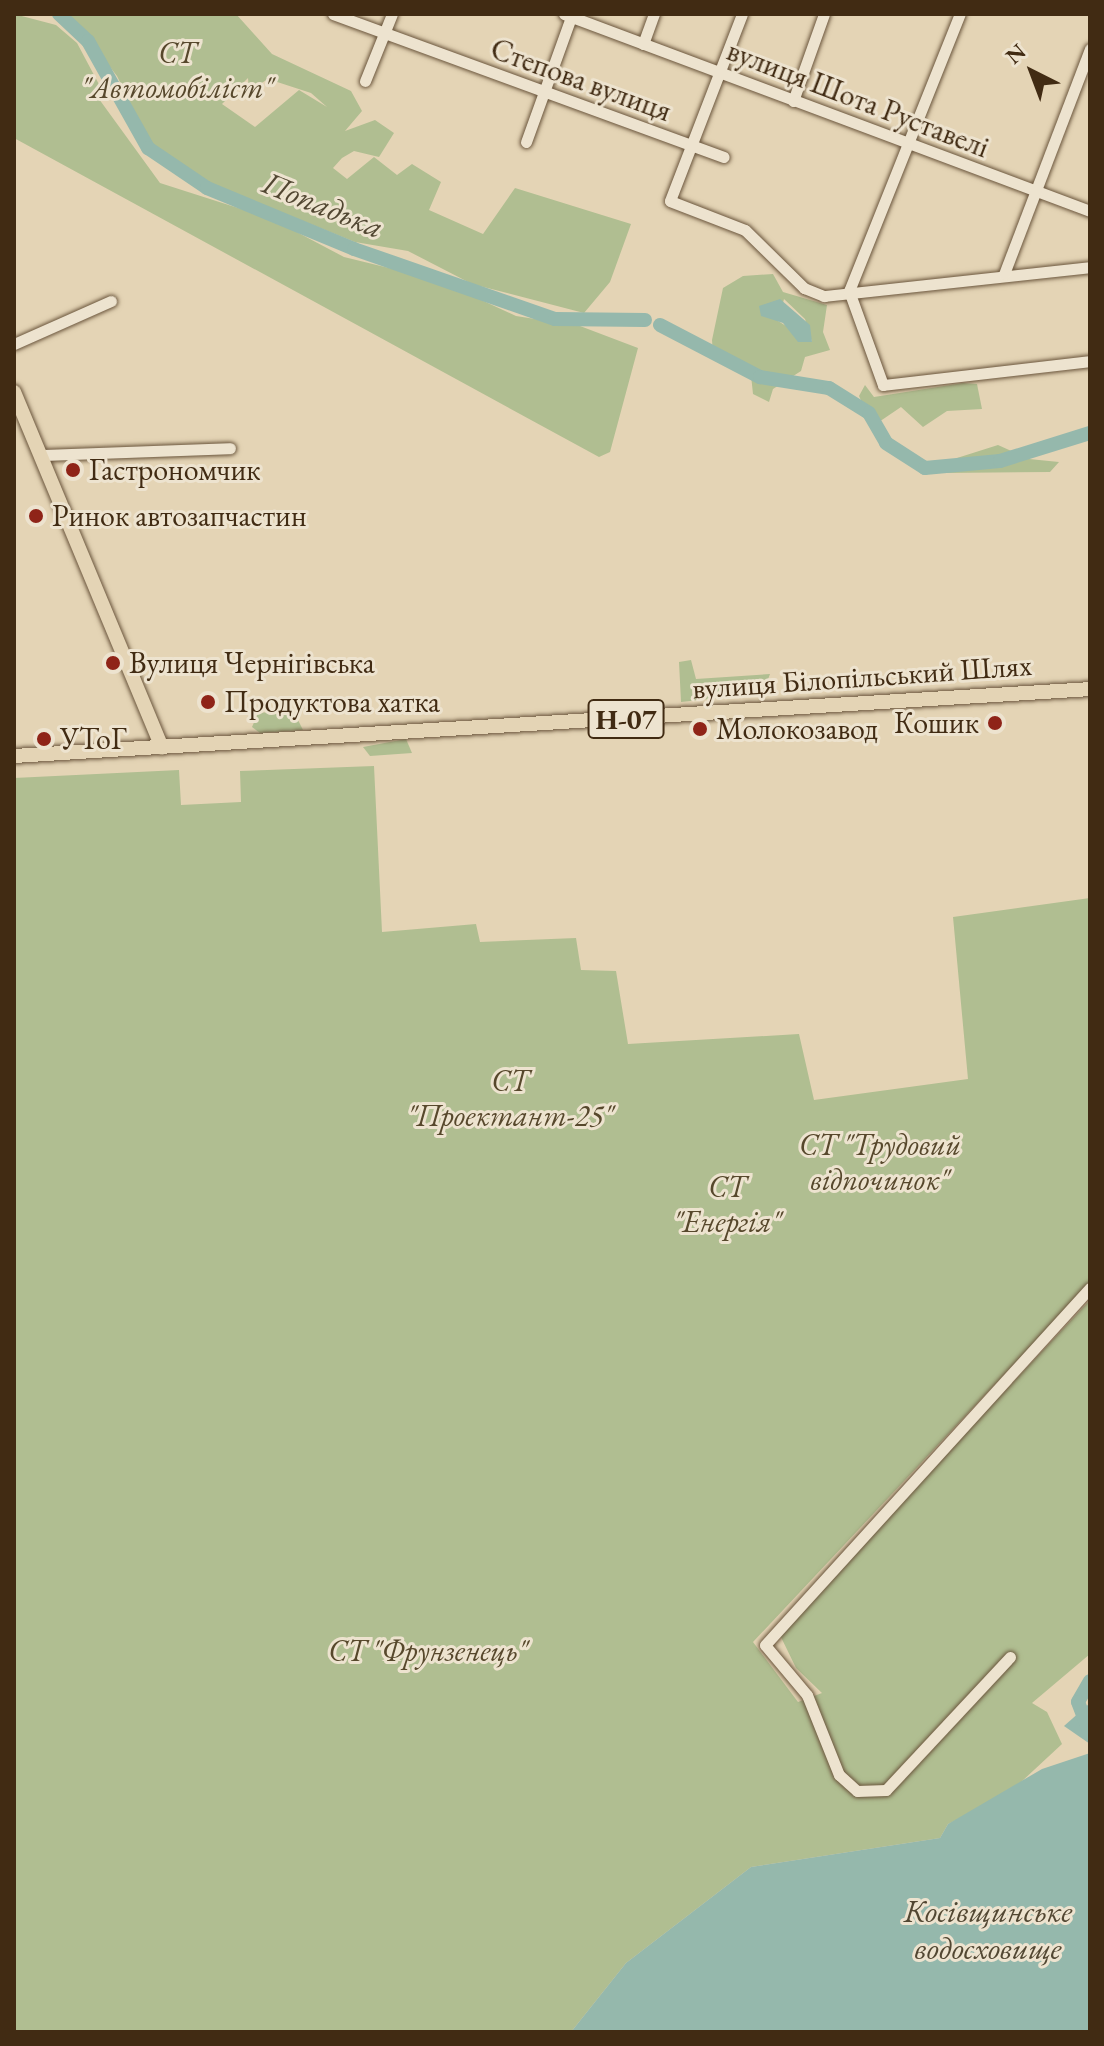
<!DOCTYPE html>
<html>
<head>
<meta charset="utf-8">
<style>
	body { margin:0 }
	#map { position:relative; width:1104px; height:2046px; overflow:hidden; background:#e4d4b5; font-family:"EB Garamond",serif }
	div>[style] { position:absolute }
	.green>* { inset:0; background:#b0be91 }
	.water>* { inset:0; background:#95b8ac }
	.river>* { height:14px; margin:-7px; padding:0 7px; transform-origin:7px; border-radius:7px; background:#95b8ac }
	.roads { filter:drop-shadow(0 0 2px #6a553c) drop-shadow(0 0 2px #6a553c) }
	.minor>* { height:11px; margin:-5.5px; padding:0 5.5px; transform-origin:5.5px; border-radius:5.5px; background:#ede3cf }
	.major>* { height:14px; margin:-7px; padding:0 7px; transform-origin:7px; border-radius:7px; background:#e4d4b5 }
	.dots>* { width:22px; height:22px; translate:-50% -50%; box-sizing:border-box; border:4px solid #ede3cf; border-radius:50% }
	span { translate:-50% -50%; white-space:nowrap; text-align:center; line-height:1.15; -webkit-text-stroke:6px #ede3cf; paint-order:stroke }
	.shield-label span { padding:2px 6px; background:#ede3cf; border:2px solid; border-radius:6px; -webkit-text-stroke-width:0 }
	.shield-label { font-size:28px; color:#412b13; font-weight:700 }
	.park-label { font-size:30px; color:#57482c; font-style:italic }
	.street-label { font-size:30px; color:#412b13 }
	.poi-label { font-size:30px; color:#412b13 }
	.left { translate:0 -50%; text-align:left }
	.right { translate:-100% -50%; text-align:right }
	.water-label { font-size:32px; color:#524732; font-style:italic }
	.frame { position:absolute; inset:0; border:16px solid #412b13; pointer-events:none }
	.north { position:absolute; left:992px; top:32px; width:80px; height:80px; -webkit-text-stroke:6px #ede3cf; paint-order:stroke; rotate:318deg; font-size:22px; font-weight:700; line-height:32px; text-align:center; color:#412b13 }
	.north::after { content:''; display:block; margin:auto; width:28px; height:36px; background:#412b13; clip-path:polygon(50% 0,100% 100%,50% 72%,0 100%) }
</style>
</head>
<body>
<div id="map">
	<div class="green">
		<i style="clip-path:polygon(14px 14px,56px 25px,77px 43px,102px 90px,99px 99px,160px 183px,272px 219px,344px 257px,438px 280px,516px 316px,580px 326px,638px 348px,610px 452px,599px 457px,14px 138px)"></i>
		<i style="clip-path:polygon(evenodd,69px 14px,236px 14px,272px 54px,351px 91px,362px 111px,345px 131px,375px 120px,394px 133px,379px 157px,354px 151px,342px 158px,333px 168px,347px 179px,374px 157px,397px 175px,412px 164px,441px 182px,429px 210px,483px 234px,515px 188px,631px 224px,610px 282px,584px 313px,472px 284px,408px 251px,355px 242px,209px 183px,150px 143px,117px 76px,69px 14px,248px 78px,249px 91px,268px 79px,311px 93px,327px 107px,299px 90px,255px 127px,222px 104px,248px 78px)"></i>
		<i style="clip-path:polygon(evenodd,773px 274px,783px 292px,827px 305px,823px 332px,830px 350px,805px 357px,801px 371px,773px 389px,769px 402px,753px 394px,750px 366px,713px 355px,712px 340px,723px 288px,743px 276px,773px 274px,784px 299px,805px 319px,812px 342px,778px 321px,784px 299px)"></i>
		<i style="clip-path:polygon(963px 383px,977px 384px,982px 409px,947px 411px,923px 427px,901px 407px,873px 426px,859px 396px,865px 385px,874px 397px)"></i>
		<i style="clip-path:polygon(998px 445px,1029px 459px,1059px 462px,1050px 472px,943px 473px,957px 458px)"></i>
		<i style="clip-path:polygon(691px 660px,696px 679px,770px 674px,763px 693px,681px 702px,679px 662px)"></i>
		<i style="clip-path:polygon(293px 710px,303px 730px,260px 733px,252px 727px,258px 713px)"></i>
		<i style="clip-path:polygon(406px 739px,412px 753px,370px 756px,363px 747px)"></i>
		<i style="clip-path:polygon(374px 766px,382px 932px,476px 924px,480px 942px,576px 938px,581px 970px,616px 971px,628px 1044px,799px 1034px,814px 1100px,968px 1079px,953px 917px,1090px 898px,1090px 1283px,753px 1642px,798px 1702px,822px 1693px,796px 1668px,779px 1633px,1090px 1300px,1090px 1654px,1032px 1703px,1047px 1712px,1062px 1744px,1006px 1796px,948px 1824px,940px 1838px,751px 1867px,626px 1963px,571px 2032px,14px 2032px,14px 778px,179px 770px,181px 805px,241px 802px,240px 771px)"></i>
	</div>
	<div class="water">
		<i style="clip-path:polygon(780px 299px,810px 325px,812px 342px,798px 342px,783px 323px,761px 316px,759px 306px)"></i>
		<i style="clip-path:polygon(1090px 1703px,1090px 1744px,1064px 1726px)"></i>
		<i style="clip-path:polygon(1090px 1753px,1090px 2032px,571px 2032px,626px 1963px,751px 1867px,940px 1838px,948px 1824px,1042px 1769px)"></i>
	</div>
	<div class="river">
		<i style="left:59px;top:14px;width:40px;rotate:43deg"></i>
		<i style="left:88px;top:41px;width:123px;rotate:60.7deg"></i>
		<i style="left:148px;top:148px;width:71px;rotate:34.1deg"></i>
		<i style="left:207px;top:188px;width:159px;rotate:22.5deg"></i>
		<i style="left:354px;top:249px;width:213px;rotate:19.2deg"></i>
		<i style="left:555px;top:319px;width:90px;rotate:0.6deg"></i>
		<i style="left:660px;top:325px;width:113px;rotate:27.5deg"></i>
		<i style="left:760px;top:377px;width:70px;rotate:9.1deg"></i>
		<i style="left:829px;top:388px;width:47px;rotate:32deg"></i>
		<i style="left:869px;top:413px;width:34px;rotate:60deg"></i>
		<i style="left:886px;top:443px;width:46px;rotate:32.7deg"></i>
		<i style="left:925px;top:468px;width:75px;rotate:-5.3deg"></i>
		<i style="left:1000px;top:461px;width:94px;rotate:-17.3deg"></i>
		<i style="left:1090px;top:1681px;width:24px;rotate:120deg"></i>
		<i style="left:1078px;top:1702px;width:34px;rotate:69deg"></i>
	</div>
	<div class="roads">
		<div class="minor">
			<i style="left:333px;top:14px;width:416px;rotate:20.1deg"></i>
			<i style="left:564px;top:14px;width:562px;rotate:20.53deg"></i>
			<i style="left:742px;top:14px;width:200px;rotate:111.1deg"></i>
			<i style="left:670px;top:201px;width:80px;rotate:21.1deg"></i>
			<i style="left:745px;top:230px;width:83px;rotate:44.5deg"></i>
			<i style="left:804px;top:288px;width:22px;rotate:22deg"></i>
			<i style="left:824px;top:296px;width:268px;rotate:-6.2deg"></i>
			<i style="left:643px;top:44px;width:32px;rotate:-70deg"></i>
			<i style="left:365px;top:81px;width:72px;rotate:-68.1deg"></i>
			<i style="left:793px;top:101px;width:92px;rotate:-70.4deg"></i>
			<i style="left:526px;top:142px;width:136px;rotate:-70.2deg"></i>
			<i style="left:1004px;top:274px;width:241px;rotate:-69.1deg"></i>
			<i style="left:849px;top:291px;width:100px;rotate:70.1deg"></i>
			<i style="left:883px;top:385px;width:208px;rotate:-6.6deg"></i>
			<i style="left:849px;top:291px;width:298px;rotate:-68.2deg"></i>
			<i style="left:14px;top:344px;width:106px;rotate:-23.9deg"></i>
			<i style="left:42px;top:455px;width:188px;rotate:-2.1deg"></i>
			<i style="left:1010px;top:1657px;width:182px;rotate:133deg"></i>
			<i style="left:886px;top:1790px;width:29px;rotate:178deg"></i>
			<i style="left:857px;top:1791px;width:24px;rotate:-138deg"></i>
			<i style="left:839px;top:1775px;width:86px;rotate:-111.8deg"></i>
			<i style="left:807px;top:1695px;width:65px;rotate:-130deg"></i>
			<i style="left:765px;top:1645px;width:483px;rotate:-47.7deg"></i>
		</div>
		<div class="major">
			<i style="left:14px;top:392px;width:385px;rotate:67.4deg"></i>
			<i style="left:14px;top:756px;width:1078px;rotate:-3.56deg"></i>
		</div>
	</div>
	<div class="dots">
		<i style="left:73px;top:470px;background:#8f2418"></i>
		<i style="left:36px;top:516px;background:#8f2418"></i>
		<i style="left:113px;top:663px;background:#8f2418"></i>
		<i style="left:208px;top:702px;background:#8f2418"></i>
		<i style="left:995px;top:723px;background:#8f2418"></i>
		<i style="left:700px;top:729px;background:#8f2418"></i>
		<i style="left:44px;top:739px;background:#8f2418"></i>
	</div>
	<div class="shield-label">
		<span style="left:626px;top:719px">Н-07</span>
	</div>
	<div class="park-label">
		<span style="left:177px;top:70px">СТ<br>"Автомобіліст"</span>
		<span style="left:510px;top:1098px">СТ<br>"Проектант-25"</span>
		<span style="left:880px;top:1162px">СТ "Трудовий<br>відпочинок"</span>
		<span style="left:727px;top:1204px">СТ<br>"Енергія"</span>
		<span style="left:428px;top:1651px">СТ "Фрунзенець"</span>
	</div>
	<div class="street-label">
		<span style="left:581px;top:80px;rotate:20deg">Степова вулиця</span>
		<span style="left:858px;top:99px;rotate:21deg">вулиця Шота Руставелі</span>
		<span style="left:862px;top:677px;rotate:-4deg">вулиця Білопільський Шлях</span>
	</div>
	<div class="poi-label">
		<span class="left" style="left:89px;top:470px">Гастрономчик</span>
		<span class="left" style="left:52px;top:516px">Ринок автозапчастин</span>
		<span class="left" style="left:129px;top:663px">Вулиця Чернігівська</span>
		<span class="left" style="left:224px;top:702px">Продуктова хатка</span>
		<span class="right" style="left:979px;top:723px">Кошик</span>
		<span class="left" style="left:716px;top:729px">Молокозавод</span>
		<span class="left" style="left:60px;top:739px">УТоГ</span>
	</div>
	<div class="water-label">
		<span style="left:323px;top:205px;rotate:22deg">Попадька</span>
		<span style="left:988px;top:1930px">Косівщинське<br>водосховище</span>
	</div>
	<div class="frame"></div>
	<div class="north">N</div>
</div>
</body>
</html>
